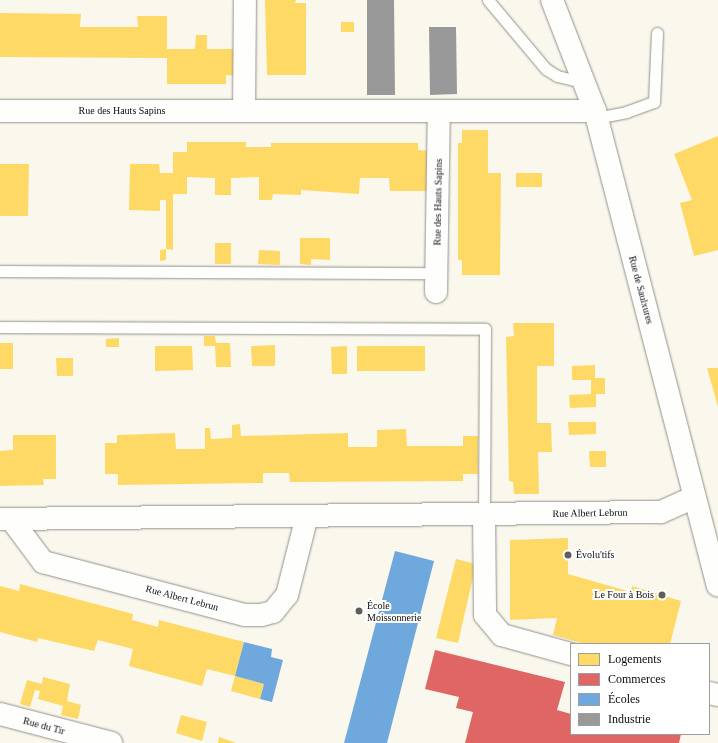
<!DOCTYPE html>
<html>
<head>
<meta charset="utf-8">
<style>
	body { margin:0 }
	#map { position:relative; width:718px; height:743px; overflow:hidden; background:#faf7ed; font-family:Georgia,serif }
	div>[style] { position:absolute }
	.homes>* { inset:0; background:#ffd966 }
	.shops>* { inset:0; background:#e06666 }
	.schools>* { inset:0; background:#6fa8dc }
	.industry>* { inset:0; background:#999 }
	.roads { filter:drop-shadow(0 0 1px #93918d) drop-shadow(0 0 1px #93918d) }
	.service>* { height:11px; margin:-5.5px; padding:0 5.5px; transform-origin:5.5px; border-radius:5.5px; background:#fefefc }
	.minor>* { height:22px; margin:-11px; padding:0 11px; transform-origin:11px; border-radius:11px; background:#fefefc }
	.tertiary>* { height:22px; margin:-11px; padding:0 11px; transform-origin:11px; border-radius:11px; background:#fefefc }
	.dots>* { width:11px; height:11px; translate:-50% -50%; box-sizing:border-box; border:2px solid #fff; border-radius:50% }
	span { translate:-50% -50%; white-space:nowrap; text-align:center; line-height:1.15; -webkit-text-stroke:4px #fff; paint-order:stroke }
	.street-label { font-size:10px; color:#0b0b0b }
	.poi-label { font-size:10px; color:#0b0b0b }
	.left { translate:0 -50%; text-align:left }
	.right { translate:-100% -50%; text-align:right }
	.legend { position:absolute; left:570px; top:643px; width:140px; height:92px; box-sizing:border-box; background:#fff; border:1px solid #9d9d9d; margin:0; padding:5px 7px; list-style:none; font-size:12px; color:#0b0b0b }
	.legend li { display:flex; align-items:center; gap:8px; height:20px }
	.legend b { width:20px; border:1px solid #9d9d9d }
</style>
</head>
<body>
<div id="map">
	<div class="homes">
		<i style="clip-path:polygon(265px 0,296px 0,295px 3px,306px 3px,306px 75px,267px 75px)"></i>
		<i style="clip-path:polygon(0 13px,81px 14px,80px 27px,138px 27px,137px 16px,167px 16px,167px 49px,195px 49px,196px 35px,207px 35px,207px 49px,239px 49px,239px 76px,226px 75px,226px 84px,167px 84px,167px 58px,0 57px)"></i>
		<i style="clip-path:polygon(341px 22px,354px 22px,354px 32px,341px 32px)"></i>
		<i style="clip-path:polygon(462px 130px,488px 130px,488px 173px,501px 173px,500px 275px,462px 275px,462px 260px,458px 260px,458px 143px,462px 143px)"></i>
		<i style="clip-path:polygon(718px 136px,718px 250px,694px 256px,680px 203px,692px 200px,674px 154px)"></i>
		<i style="clip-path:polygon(187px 142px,246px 142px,246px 147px,271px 147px,271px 143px,418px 143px,418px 150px,431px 151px,431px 191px,390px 191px,389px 178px,360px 178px,359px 194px,301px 190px,301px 195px,273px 194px,272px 200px,259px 200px,259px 177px,231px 178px,231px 195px,215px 195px,215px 178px,187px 177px,187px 194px,173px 194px,173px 250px,166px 249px,166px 200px,160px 200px,160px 211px,129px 210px,130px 164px,159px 164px,160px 173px,173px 173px,173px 152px,187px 152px)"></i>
		<i style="clip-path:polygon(0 164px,29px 164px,28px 216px,0 216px)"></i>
		<i style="clip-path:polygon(516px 173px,542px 173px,542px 187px,516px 187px)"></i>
		<i style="clip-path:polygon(300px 238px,330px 238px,330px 260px,311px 259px,311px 265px,300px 264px)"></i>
		<i style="clip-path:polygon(215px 243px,231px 243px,231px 264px,215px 264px)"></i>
		<i style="clip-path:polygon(166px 249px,166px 260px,160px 261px,160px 250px)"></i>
		<i style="clip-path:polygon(259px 250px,280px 251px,280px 265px,258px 264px)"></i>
		<i style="clip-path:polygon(513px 323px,554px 323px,554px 366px,537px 366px,537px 423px,551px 423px,552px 452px,538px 452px,539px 494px,514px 494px,513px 482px,509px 481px,506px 337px,514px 336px)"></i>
		<i style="clip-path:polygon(204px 336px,215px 336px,216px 343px,230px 343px,231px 367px,216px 367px,215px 346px,204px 346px)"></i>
		<i style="clip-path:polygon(119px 338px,119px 347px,106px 347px,106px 339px)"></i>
		<i style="clip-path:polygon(0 343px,13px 343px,13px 369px,0 369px)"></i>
		<i style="clip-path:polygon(275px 345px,275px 366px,252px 366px,251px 346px)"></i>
		<i style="clip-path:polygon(155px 346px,192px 346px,193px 370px,155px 371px)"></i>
		<i style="clip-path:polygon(347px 346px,347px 374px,332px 374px,331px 347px)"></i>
		<i style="clip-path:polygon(357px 346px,425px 346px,425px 371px,357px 371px)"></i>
		<i style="clip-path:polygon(56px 358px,73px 358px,73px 376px,57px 376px)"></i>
		<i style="clip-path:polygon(595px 365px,595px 378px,605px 378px,605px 394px,596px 394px,596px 407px,570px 408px,569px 395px,591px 394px,591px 380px,572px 380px,572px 366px)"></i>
		<i style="clip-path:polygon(707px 368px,718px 368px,718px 407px)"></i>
		<i style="clip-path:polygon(568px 422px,596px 422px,596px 434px,569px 435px)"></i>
		<i style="clip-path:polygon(240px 424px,241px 436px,348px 433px,348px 447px,377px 447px,377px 430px,406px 429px,407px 446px,463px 446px,463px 436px,478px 436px,478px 474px,463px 474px,463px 481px,290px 482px,289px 473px,263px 473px,263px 483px,118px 485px,118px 474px,105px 474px,105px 443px,117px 443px,117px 435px,175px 433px,176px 449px,205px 449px,205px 428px,210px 428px,211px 439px,232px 438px,232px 425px)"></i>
		<i style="clip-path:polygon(13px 435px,56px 435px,56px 479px,43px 479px,44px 485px,0 486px,0 451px,13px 450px)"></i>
		<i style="clip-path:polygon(589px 451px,606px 451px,606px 467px,590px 467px)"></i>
		<i style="clip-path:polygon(568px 538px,568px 574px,631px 592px,632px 586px,681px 601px,670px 644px,585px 644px,553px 635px,557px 618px,510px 620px,510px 540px)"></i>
		<i style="clip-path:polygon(456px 559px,476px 564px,458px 643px,436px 638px)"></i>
		<i style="clip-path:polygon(20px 584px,133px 614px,132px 620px,158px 627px,159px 620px,244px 642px,235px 676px,264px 684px,260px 699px,231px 691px,235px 676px,207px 669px,202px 686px,129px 666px,133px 649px,98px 640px,94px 651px,38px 638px,37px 642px,0 632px,0 586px,19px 591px)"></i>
		<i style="clip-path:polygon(43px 677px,70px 684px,67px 701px,81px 705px,78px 719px,61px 715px,63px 706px,38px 699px,40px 691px,35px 690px,30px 707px,20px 704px,27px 680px,42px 684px)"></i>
		<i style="clip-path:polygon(181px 715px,207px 722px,202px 741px,176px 733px)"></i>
		<i style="clip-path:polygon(219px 737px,236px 743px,218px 743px)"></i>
	</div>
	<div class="shops">
		<i style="clip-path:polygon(435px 650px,565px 682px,557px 710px,571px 714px,571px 734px,681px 734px,679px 743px,465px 743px,473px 712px,456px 708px,459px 697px,425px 689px)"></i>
	</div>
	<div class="schools">
		<i style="clip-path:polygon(395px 551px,434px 561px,387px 743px,344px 743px)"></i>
		<i style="clip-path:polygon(244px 642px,272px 649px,271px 657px,283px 660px,272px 702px,260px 699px,264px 684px,235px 676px)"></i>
	</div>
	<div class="industry">
		<i style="clip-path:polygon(367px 0,394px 0,395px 95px,367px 95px)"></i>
		<i style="clip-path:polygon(429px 27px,456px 27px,457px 94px,430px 95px)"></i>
	</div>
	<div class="roads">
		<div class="service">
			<i style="left:488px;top:0;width:90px;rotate:50deg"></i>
			<i style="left:546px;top:69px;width:13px;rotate:32deg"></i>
			<i style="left:557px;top:76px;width:28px;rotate:13deg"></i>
			<i style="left:596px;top:118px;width:31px;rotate:-11deg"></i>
			<i style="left:626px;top:112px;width:30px;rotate:-20deg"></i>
			<i style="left:654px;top:102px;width:69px;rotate:-87.5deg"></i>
			<i style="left:0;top:271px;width:437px;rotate:0.3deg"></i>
			<i style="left:0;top:327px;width:485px;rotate:0.2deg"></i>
			<i style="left:485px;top:329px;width:184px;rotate:90.3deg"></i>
		</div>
		<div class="minor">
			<i style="left:0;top:111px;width:595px"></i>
			<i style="left:244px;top:111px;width:111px;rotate:-89.5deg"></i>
			<i style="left:436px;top:292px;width:181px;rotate:-89.1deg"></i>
			<i style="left:484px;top:513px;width:102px;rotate:89.4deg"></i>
			<i style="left:485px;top:615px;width:26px;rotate:50deg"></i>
			<i style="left:502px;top:635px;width:72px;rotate:15.4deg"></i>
			<i style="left:0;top:519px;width:661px;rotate:-0.61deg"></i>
			<i style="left:661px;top:512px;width:36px;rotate:-24deg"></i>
			<i style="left:11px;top:519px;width:54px;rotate:53.3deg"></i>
			<i style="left:43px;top:562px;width:209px;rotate:14.7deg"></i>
			<i style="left:245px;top:615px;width:16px"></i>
			<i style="left:261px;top:615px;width:12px;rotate:-14deg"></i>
			<i style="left:273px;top:612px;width:22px;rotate:-51deg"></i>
			<i style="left:287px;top:595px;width:81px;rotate:-75.8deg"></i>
			<i style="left:709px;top:693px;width:9px;rotate:13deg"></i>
			<i style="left:0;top:714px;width:115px;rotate:14.6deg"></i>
		</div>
		<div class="tertiary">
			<i style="left:552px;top:0;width:119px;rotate:68.8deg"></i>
			<i style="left:595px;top:111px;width:490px;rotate:75.5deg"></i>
		</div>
	</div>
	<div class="dots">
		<i style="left:568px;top:555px;background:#5f5e5a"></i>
		<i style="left:662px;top:595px;background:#5f5e5a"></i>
		<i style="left:359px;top:611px;background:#5f5e5a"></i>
	</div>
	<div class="street-label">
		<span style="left:122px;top:111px">Rue des Hauts Sapins</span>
		<span style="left:438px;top:202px;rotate:-89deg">Rue des Hauts Sapins</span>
		<span style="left:641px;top:290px;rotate:75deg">Rue de Saulxures</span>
		<span style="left:590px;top:513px;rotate:-1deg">Rue Albert Lebrun</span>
		<span style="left:182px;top:598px;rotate:15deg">Rue Albert Lebrun</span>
		<span style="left:44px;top:726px;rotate:15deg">Rue du Tir</span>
	</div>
	<div class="poi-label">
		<span class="left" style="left:576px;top:555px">Évolu'tifs</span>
		<span class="right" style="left:654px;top:595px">Le Four à Bois</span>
		<span class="left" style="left:367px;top:611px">École<br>Moissonnerie</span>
	</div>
	<ul class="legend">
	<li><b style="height:11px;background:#ffd966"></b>Logements</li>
	<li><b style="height:11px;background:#e06666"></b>Commerces</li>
	<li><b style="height:11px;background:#6fa8dc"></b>Écoles</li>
	<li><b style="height:11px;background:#999"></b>Industrie</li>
	</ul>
</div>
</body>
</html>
